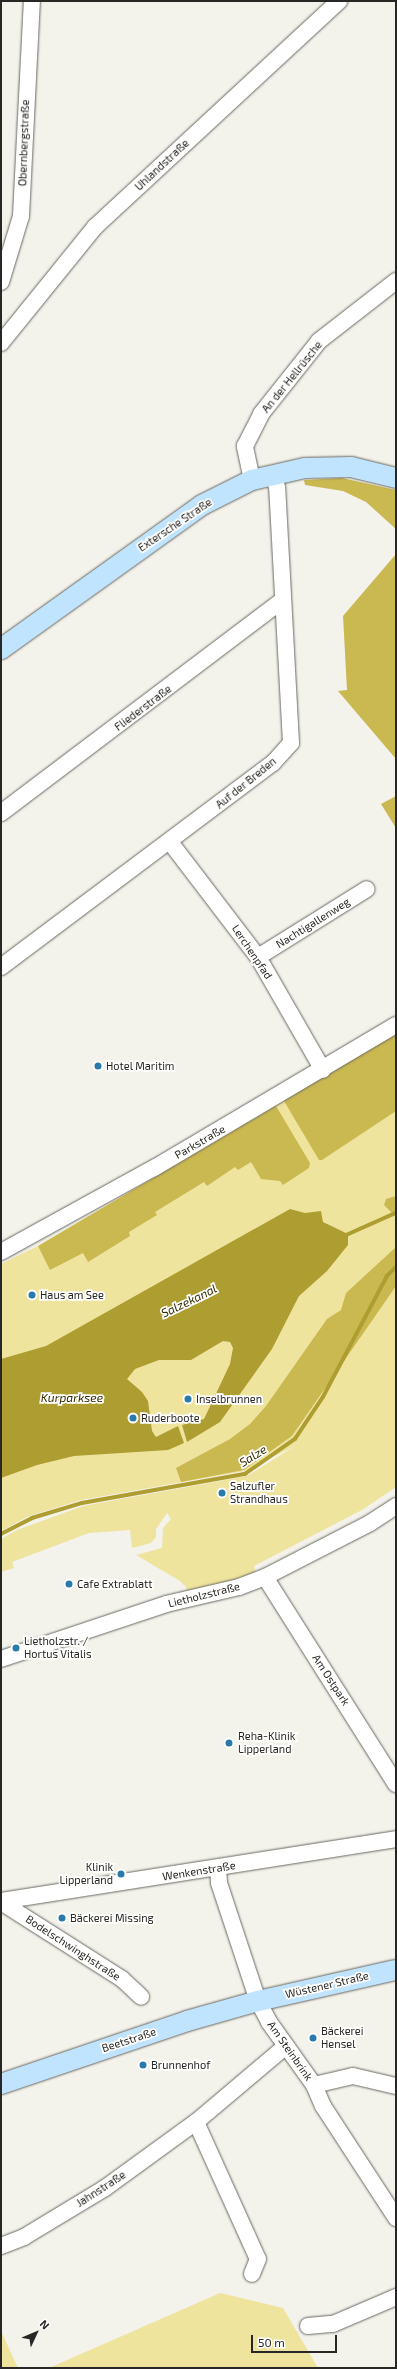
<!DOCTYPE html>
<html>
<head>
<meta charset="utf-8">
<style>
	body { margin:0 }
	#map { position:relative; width:397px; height:2369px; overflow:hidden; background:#f3f2eb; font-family:"Exo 2",sans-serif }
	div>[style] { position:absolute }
	.green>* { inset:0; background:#efe49e }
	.forest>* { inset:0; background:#cab850 }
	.water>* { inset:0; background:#ae9d30 }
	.stream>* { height:3.5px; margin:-1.75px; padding:0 1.75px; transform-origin:1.75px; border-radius:1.75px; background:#ae9d30 }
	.roads { filter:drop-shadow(0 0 1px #696862) drop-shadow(0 0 1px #696862) }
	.minor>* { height:16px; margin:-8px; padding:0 8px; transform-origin:8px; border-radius:8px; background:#fff }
	.major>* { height:20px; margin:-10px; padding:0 10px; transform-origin:10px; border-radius:10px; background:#c0e4fe }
	.dots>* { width:11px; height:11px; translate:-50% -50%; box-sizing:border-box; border:2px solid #fffffe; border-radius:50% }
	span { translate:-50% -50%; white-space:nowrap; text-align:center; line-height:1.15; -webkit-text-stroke:3.5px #fffffe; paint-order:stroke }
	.street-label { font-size:11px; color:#282725 }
	.poi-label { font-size:11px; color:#282725 }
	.left { translate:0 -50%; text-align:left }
	.right { translate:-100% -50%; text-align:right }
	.water-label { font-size:12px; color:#342c00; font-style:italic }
	.frame { position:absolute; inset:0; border:2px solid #282725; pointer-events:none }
	.north { position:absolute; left:16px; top:2313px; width:40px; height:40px; -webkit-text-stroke:3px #fffffe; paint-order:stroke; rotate:46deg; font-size:11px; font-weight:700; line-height:16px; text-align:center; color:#282725 }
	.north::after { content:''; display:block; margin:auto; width:14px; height:18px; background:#282725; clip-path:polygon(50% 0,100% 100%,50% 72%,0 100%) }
	.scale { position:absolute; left:251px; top:2335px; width:86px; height:18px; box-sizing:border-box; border:2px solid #282725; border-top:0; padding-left:5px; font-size:12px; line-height:14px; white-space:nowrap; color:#282725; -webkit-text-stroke:3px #fffffe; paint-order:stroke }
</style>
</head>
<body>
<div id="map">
	<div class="green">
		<i style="clip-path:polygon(396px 1033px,396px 1487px,362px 1510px,254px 1566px,256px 1574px,188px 1596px,186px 1587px,180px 1581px,136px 1555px,162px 1548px,163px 1528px,171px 1519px,167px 1513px,156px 1529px,156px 1537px,151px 1543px,132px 1548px,130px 1530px,89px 1533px,12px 1562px,14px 1568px,1px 1572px,1px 1539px,17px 1530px,83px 1506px,247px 1476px,295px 1446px,245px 1471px,81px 1500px,29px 1516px,1px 1531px,1px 1264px,38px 1246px)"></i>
		<i style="clip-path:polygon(220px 2293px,283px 2308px,318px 2368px,49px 2368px)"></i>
		<i style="clip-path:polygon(1px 2331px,18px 2368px,1px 2368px)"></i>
	</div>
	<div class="forest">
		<i style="clip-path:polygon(342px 478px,396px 490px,396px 529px,366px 502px,343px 491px,305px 485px,304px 480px)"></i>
		<i style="clip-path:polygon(396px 554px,396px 759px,338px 691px,347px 690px,343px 616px)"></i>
		<i style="clip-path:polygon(396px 796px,396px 828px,381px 804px)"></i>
		<i style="clip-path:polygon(396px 1033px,396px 1111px,322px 1160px,319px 1160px,284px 1101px)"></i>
		<i style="clip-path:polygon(276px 1106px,310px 1163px,309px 1168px,283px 1185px,280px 1181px,261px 1179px,251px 1162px,238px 1170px,235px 1167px,207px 1186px,204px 1182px,155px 1212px,157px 1215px,129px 1232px,130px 1236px,88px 1262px,83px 1253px,50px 1270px,38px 1246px)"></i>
		<i style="clip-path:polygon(396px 1196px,396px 1217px,384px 1205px,386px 1199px)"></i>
		<i style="clip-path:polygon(396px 1247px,396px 1286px,292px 1436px,244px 1470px,181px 1482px,176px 1468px,230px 1439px,250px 1424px,266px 1406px,327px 1319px,341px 1310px,346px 1293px)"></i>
	</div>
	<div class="water">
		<i style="clip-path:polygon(290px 1209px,305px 1213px,321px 1211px,323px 1222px,348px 1234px,348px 1245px,327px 1271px,299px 1296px,272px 1349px,220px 1422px,187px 1442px,182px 1425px,204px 1419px,230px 1364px,233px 1348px,230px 1342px,223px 1341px,191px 1360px,159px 1360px,135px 1369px,127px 1379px,142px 1392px,148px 1401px,152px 1431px,156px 1437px,178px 1426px,184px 1443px,168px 1450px,74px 1456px,37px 1465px,1px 1478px,1px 1359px,46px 1346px)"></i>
	</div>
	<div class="stream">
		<i style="left:344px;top:1236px;width:57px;rotate:-23.9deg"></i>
		<i style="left:1px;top:1534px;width:35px;rotate:-27deg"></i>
		<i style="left:32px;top:1518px;width:52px;rotate:-16.7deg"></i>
		<i style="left:82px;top:1503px;width:166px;rotate:-10.1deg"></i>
		<i style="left:245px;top:1474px;width:61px;rotate:-35deg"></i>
		<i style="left:295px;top:1439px;width:50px;rotate:-56.3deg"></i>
		<i style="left:323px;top:1397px;width:137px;rotate:-62.1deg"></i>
		<i style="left:387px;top:1276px;width:13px;rotate:-45deg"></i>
	</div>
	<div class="roads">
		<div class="minor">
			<i style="left:1px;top:282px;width:69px;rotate:-73.1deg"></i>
			<i style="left:21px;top:216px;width:215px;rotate:-87.1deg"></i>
			<i style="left:1px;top:343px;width:149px;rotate:-51deg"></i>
			<i style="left:95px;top:227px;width:333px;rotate:-42.8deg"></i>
			<i style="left:252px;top:480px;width:35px;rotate:-102deg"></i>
			<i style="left:245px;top:446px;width:36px;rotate:-63deg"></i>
			<i style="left:261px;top:414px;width:93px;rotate:-51.5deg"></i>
			<i style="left:319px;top:341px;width:98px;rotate:-37.9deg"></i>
			<i style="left:1px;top:813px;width:353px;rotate:-37.1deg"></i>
			<i style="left:170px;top:842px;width:145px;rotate:52.6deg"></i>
			<i style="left:258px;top:957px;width:130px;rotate:60.1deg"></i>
			<i style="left:258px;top:957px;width:128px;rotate:-32deg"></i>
			<i style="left:1px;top:967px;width:340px;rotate:-36.9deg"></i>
			<i style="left:273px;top:763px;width:27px;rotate:-48deg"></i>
			<i style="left:291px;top:743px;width:255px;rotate:-93.1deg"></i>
			<i style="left:277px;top:488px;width:14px;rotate:-102deg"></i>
			<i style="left:1px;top:1252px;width:175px;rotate:-28.8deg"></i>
			<i style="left:154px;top:1168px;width:281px;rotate:-30.6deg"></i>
			<i style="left:265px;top:1577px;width:245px;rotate:57.7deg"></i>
			<i style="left:1px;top:1659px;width:174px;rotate:-18.4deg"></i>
			<i style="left:166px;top:1604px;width:75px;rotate:-13.1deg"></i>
			<i style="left:239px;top:1587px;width:28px;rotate:-21deg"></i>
			<i style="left:265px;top:1577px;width:118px;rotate:-27.2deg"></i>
			<i style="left:370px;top:1523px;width:31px;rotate:-33deg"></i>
			<i style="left:218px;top:1868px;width:15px;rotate:86deg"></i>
			<i style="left:219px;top:1883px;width:124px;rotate:71.7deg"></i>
			<i style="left:258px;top:2001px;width:24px;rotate:62deg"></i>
			<i style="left:269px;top:2022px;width:77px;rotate:54.5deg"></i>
			<i style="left:314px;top:2085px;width:23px;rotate:67deg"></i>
			<i style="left:323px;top:2106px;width:134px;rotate:56.9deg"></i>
			<i style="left:1px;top:1901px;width:400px;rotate:-8.9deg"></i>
			<i style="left:1px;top:1902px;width:143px;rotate:32.5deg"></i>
			<i style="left:122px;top:1979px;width:26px;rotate:43deg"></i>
			<i style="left:314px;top:2085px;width:40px;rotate:-13deg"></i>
			<i style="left:353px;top:2076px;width:44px;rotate:13.1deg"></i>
			<i style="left:196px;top:2122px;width:150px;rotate:65.7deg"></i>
			<i style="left:258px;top:2259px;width:16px;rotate:112deg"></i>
			<i style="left:1px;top:2246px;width:25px;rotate:-21deg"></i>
			<i style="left:24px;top:2237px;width:95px;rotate:-31.2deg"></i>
			<i style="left:105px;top:2188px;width:112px;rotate:-36deg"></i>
			<i style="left:196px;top:2122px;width:118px;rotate:-40.2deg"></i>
			<i style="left:308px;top:2326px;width:25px;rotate:-5deg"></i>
			<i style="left:333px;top:2324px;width:69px;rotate:-23.2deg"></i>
		</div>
		<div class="major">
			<i style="left:1px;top:649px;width:247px;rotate:-35.6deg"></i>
			<i style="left:202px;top:505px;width:56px;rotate:-26.6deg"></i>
			<i style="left:252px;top:480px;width:54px;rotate:-12.8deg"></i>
			<i style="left:305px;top:468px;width:46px;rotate:-1.2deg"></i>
			<i style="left:351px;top:467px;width:46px;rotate:13.7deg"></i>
			<i style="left:1px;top:2084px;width:196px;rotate:-18.7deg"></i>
			<i style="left:187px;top:2021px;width:74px;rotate:-15.7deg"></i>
			<i style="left:258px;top:2001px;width:141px;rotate:-12.7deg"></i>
		</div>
	</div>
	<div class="dots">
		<i style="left:98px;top:1066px;background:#2979aa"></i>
		<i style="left:32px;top:1295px;background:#2979aa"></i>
		<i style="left:188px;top:1399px;background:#2979aa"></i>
		<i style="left:133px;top:1418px;background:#2979aa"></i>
		<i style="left:222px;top:1493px;background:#2979aa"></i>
		<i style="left:69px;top:1584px;background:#2979aa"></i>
		<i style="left:16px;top:1648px;background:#2979aa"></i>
		<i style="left:229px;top:1743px;background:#2979aa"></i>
		<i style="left:121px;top:1874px;background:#2979aa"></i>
		<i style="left:62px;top:1918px;background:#2979aa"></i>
		<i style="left:313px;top:2038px;background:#2979aa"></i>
		<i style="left:143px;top:2065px;background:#2979aa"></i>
	</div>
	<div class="street-label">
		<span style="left:24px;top:143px;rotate:-88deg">Obernbergstraße</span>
		<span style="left:162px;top:165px;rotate:-43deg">Uhlandstraße</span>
		<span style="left:292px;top:377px;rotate:-51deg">An der Hellrüsche</span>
		<span style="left:175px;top:525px;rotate:-34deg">Extersche Straße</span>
		<span style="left:143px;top:708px;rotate:-37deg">Fliederstraße</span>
		<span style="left:246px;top:783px;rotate:-39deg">Auf der Breden</span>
		<span style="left:313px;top:923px;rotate:-32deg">Nachtigallenweg</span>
		<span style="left:252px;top:952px;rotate:56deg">Lerchenpfad</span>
		<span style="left:200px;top:1142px;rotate:-30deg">Parkstraße</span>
		<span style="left:204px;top:1595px;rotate:-14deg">Lietholzstraße</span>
		<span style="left:331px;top:1680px;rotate:57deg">Am Ostpark</span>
		<span style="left:199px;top:1871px;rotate:-9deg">Wenkenstraße</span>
		<span style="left:73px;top:1948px;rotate:33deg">Bodelschwinghstraße</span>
		<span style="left:327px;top:1985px;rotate:-13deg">Wüstener Straße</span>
		<span style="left:129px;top:2040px;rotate:-18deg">Beetstraße</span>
		<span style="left:290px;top:2051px;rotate:55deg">Am Steinbrink</span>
		<span style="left:101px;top:2189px;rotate:-33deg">Jahnstraße</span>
	</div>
	<div class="poi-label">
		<span class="left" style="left:106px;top:1066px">Hotel Maritim</span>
		<span class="left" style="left:40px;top:1295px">Haus am See</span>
		<span class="left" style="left:196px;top:1399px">Inselbrunnen</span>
		<span class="left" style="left:141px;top:1418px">Ruderboote</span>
		<span class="left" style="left:230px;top:1493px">Salzufler<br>Strandhaus</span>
		<span class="left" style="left:77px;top:1584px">Cafe Extrablatt</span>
		<span class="left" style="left:24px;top:1648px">Lietholzstr. /<br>Hortus Vitalis</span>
		<span class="left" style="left:238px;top:1743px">Reha-Klinik<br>Lipperland</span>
		<span class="right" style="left:113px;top:1874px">Klinik<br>Lipperland</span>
		<span class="left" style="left:70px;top:1918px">Bäckerei Missing</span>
		<span class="left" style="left:321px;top:2038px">Bäckerei<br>Hensel</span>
		<span class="left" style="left:151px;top:2065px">Brunnenhof</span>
	</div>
	<div class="water-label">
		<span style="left:189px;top:1301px;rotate:-26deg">Salzekanal</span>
		<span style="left:72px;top:1398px">Kurparksee</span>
		<span style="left:253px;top:1456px;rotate:-32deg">Salze</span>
	</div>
	<div class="frame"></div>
	<div class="north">N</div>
	<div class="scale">50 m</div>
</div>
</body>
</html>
